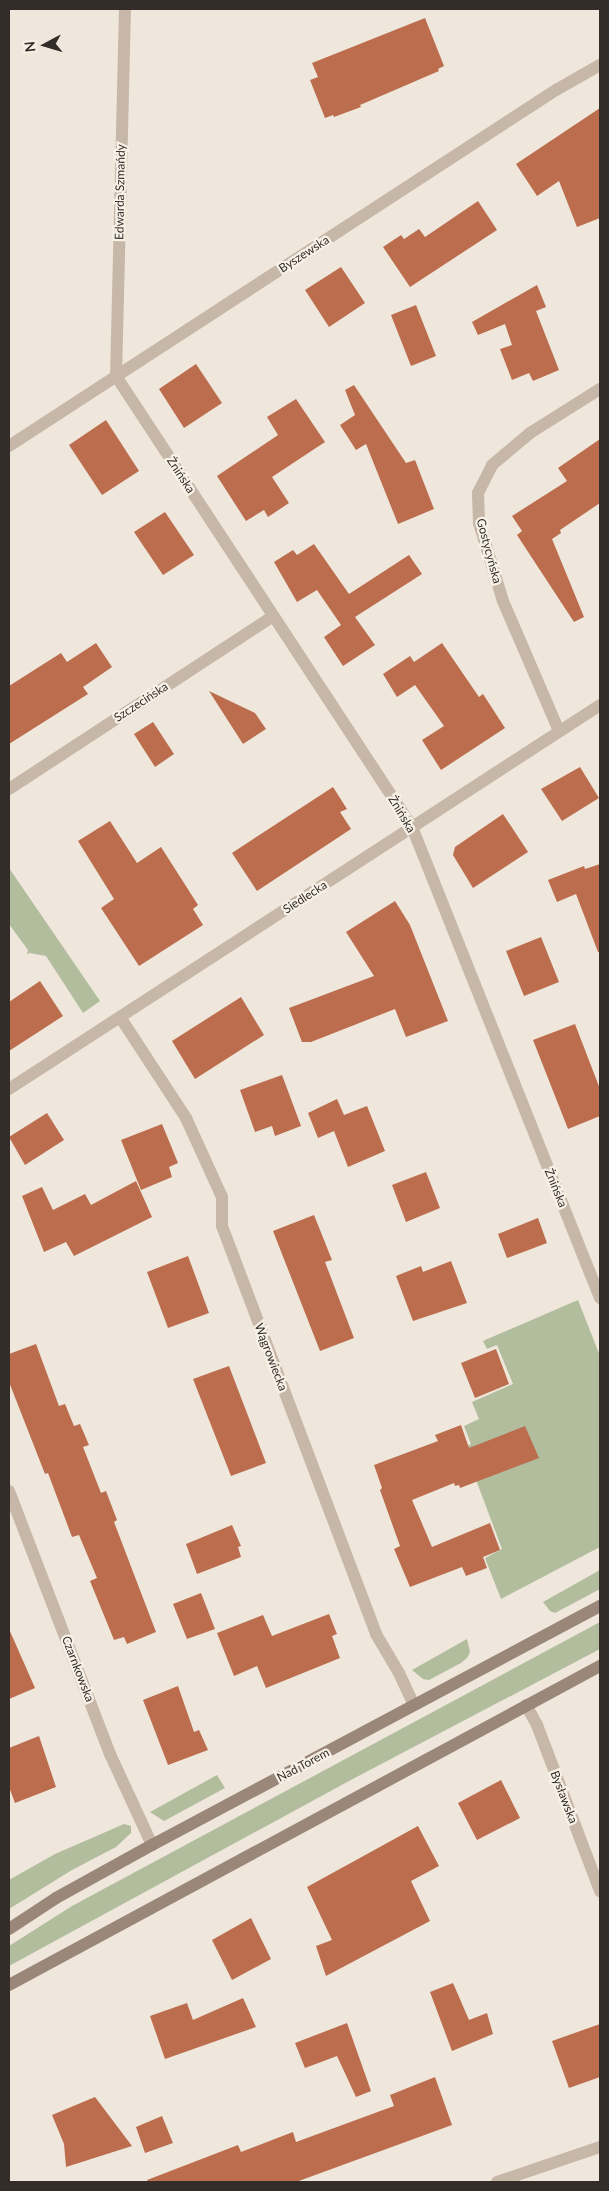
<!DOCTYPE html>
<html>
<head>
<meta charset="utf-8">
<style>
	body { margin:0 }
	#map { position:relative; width:609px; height:2191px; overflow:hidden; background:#efe7db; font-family:Lato,sans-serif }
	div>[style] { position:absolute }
	.green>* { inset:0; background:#b1bd9d }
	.building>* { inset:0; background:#bb6d4e }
	.minor>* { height:12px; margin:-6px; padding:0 6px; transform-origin:6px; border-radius:6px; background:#c6b7a8 }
	.secondary>* { height:12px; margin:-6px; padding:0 6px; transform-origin:6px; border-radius:6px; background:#9a877a }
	span { translate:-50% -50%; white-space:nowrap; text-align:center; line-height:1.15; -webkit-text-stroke:4.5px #f7f1e7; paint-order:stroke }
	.street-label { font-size:12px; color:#342c28 }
	.frame { position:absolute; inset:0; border:10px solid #342c28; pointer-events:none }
	.north { position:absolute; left:20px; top:20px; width:50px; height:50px; -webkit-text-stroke:4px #f7f1e7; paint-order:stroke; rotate:264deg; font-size:14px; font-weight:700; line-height:20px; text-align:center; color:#342c28 }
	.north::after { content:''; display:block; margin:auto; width:18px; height:22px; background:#342c28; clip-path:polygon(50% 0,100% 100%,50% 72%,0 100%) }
</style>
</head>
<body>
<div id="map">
	<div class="green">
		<i style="clip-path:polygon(9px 868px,100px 1001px,83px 1013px,46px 956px,30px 953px,27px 954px,28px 950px,9px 924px)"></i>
		<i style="clip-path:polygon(578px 1300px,600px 1356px,600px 1547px,501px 1599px,485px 1558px,502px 1549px,464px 1448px,471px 1444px,464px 1426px,479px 1419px,472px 1402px,513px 1384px,497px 1345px,487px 1349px,483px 1341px)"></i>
		<i style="clip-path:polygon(600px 1570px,600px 1589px,555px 1613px,550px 1611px,543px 1602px)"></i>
		<i style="clip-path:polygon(600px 1622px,600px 1649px,349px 1781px,9px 1966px,9px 1946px,72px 1906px)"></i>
		<i style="clip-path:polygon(467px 1639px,470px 1652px,467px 1658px,461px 1663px,429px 1680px,423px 1679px,412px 1670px)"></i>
		<i style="clip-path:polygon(217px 1775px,225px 1788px,164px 1821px,150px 1812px)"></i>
		<i style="clip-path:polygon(124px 1824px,131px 1826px,131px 1833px,116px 1847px,72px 1870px,9px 1909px,9px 1880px,55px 1854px)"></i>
	</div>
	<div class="building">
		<i style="clip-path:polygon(425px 18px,444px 66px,438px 69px,439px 71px,360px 105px,361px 107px,334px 117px,333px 115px,325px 118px,310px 80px,318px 77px,312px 63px)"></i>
		<i style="clip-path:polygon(600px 108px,600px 218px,577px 227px,559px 181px,537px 196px,516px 164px)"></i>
		<i style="clip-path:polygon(478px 201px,497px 230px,410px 287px,383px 247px,401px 235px,404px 239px,419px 229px,425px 237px)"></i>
		<i style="clip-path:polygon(341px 267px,365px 303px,329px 327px,305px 290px)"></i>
		<i style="clip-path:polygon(537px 285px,546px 307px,536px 311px,559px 370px,533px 381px,529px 373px,512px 380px,500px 349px,512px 345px,505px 324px,478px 335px,472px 322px)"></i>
		<i style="clip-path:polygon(416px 305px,436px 356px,411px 366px,391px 315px)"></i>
		<i style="clip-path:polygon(196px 364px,222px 403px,184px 428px,159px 389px)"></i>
		<i style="clip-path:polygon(354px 385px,406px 463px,415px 460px,434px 509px,398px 524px,366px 444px,356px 450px,340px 425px,355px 415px,345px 390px)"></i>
		<i style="clip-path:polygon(296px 399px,325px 442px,272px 477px,289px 503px,268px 517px,264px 510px,246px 521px,217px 476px,278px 435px,267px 417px)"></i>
		<i style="clip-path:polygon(106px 420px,139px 471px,102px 495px,69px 445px)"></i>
		<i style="clip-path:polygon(600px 439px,600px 503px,560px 530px,561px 533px,552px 539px,584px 617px,574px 622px,517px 535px,522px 531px,512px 516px,567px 481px,558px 468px)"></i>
		<i style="clip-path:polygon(165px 512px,194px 555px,163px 575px,134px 532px)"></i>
		<i style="clip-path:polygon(314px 544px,349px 594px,409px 555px,422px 574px,355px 617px,375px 645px,343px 666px,324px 637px,341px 625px,317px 590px,297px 602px,274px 562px,293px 550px,297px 555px)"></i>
		<i style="clip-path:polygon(96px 643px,112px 667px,83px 687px,88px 694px,9px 744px,9px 686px,61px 653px,67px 662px)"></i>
		<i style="clip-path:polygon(442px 643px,479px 697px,483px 694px,505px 728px,441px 770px,422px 740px,444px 726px,415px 685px,397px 697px,383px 674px,410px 656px,414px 662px)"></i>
		<i style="clip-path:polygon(209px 691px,255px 713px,266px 729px,243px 744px)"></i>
		<i style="clip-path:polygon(153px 722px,174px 754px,155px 767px,134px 734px)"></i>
		<i style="clip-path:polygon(580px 767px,599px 798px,562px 821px,541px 789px)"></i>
		<i style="clip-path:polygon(333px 787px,347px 809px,340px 812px,351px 829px,257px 891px,232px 853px)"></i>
		<i style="clip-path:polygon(503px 814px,528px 852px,473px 888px,453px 855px,455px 847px)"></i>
		<i style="clip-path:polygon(110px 821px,137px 863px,161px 847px,198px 905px,193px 909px,203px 925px,139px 966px,101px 908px,114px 899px,78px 841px)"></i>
		<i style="clip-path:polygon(600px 864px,600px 952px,598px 952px,576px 894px,557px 902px,548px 880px,584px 866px,585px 869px)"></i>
		<i style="clip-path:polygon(395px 901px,410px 925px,448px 1021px,406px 1037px,395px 1009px,311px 1042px,302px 1042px,289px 1008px,374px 976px,346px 932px)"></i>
		<i style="clip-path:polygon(541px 937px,559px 982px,524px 996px,506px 951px)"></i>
		<i style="clip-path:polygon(40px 981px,63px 1016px,9px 1051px,9px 1002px)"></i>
		<i style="clip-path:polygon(241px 997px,264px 1035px,195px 1079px,172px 1041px)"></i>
		<i style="clip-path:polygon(575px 1024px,600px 1089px,600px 1116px,568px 1129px,533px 1040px)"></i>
		<i style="clip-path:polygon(282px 1075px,301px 1126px,275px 1136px,272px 1126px,255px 1132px,240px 1090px)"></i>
		<i style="clip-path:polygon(337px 1099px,344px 1115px,367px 1106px,385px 1151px,348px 1167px,334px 1131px,318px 1138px,308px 1113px)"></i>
		<i style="clip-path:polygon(47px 1113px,64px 1140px,25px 1165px,9px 1137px)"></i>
		<i style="clip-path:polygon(162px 1124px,178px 1163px,169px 1167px,172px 1177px,141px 1190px,121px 1140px)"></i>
		<i style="clip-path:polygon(426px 1172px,440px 1208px,406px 1222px,392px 1185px)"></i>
		<i style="clip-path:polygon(136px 1181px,152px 1217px,74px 1256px,66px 1242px,44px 1252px,22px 1196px,42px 1187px,53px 1210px,85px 1194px,91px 1205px)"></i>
		<i style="clip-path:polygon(314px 1215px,332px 1260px,325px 1262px,354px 1338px,320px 1351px,273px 1231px)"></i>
		<i style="clip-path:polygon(538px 1218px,547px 1243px,507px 1258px,498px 1234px)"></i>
		<i style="clip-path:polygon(188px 1256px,209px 1313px,168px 1328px,147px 1272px)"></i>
		<i style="clip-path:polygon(451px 1261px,467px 1303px,413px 1321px,396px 1276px,421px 1266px,423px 1272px)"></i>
		<i style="clip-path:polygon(36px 1344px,59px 1406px,65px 1404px,74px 1426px,80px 1424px,89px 1445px,83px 1447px,101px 1493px,106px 1491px,117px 1520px,114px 1522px,156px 1632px,127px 1644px,124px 1637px,114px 1640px,90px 1581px,97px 1578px,79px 1535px,72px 1537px,48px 1473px,45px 1474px,9px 1382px,9px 1354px)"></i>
		<i style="clip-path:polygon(496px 1349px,509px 1384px,475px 1398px,461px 1363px)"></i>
		<i style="clip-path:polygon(229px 1366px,266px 1463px,231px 1476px,193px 1379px)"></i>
		<i style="clip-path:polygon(461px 1425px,469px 1448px,525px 1426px,539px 1458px,460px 1488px,459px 1485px,455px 1486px,454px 1483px,412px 1500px,432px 1547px,490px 1523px,500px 1550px,483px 1557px,487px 1568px,466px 1576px,462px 1567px,410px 1587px,394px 1549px,400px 1546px,380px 1490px,382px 1488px,374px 1465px,438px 1441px,435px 1435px)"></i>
		<i style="clip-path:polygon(232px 1525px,241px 1546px,238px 1547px,241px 1557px,197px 1574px,186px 1544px)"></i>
		<i style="clip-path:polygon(201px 1593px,215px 1629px,187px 1639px,173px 1604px)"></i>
		<i style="clip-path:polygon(329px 1614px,337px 1634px,332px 1636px,340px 1658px,266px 1688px,257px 1666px,234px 1676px,217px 1633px,263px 1615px,272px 1636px)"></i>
		<i style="clip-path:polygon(9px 1629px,35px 1688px,9px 1699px)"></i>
		<i style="clip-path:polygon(178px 1686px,194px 1732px,199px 1730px,208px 1750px,168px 1765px,143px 1700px)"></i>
		<i style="clip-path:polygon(39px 1736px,56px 1787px,15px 1803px,9px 1787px,9px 1748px)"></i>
		<i style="clip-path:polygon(501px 1780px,520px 1818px,477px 1840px,458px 1803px)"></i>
		<i style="clip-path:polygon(418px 1826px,439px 1866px,411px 1881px,430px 1921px,326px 1976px,316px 1946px,332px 1940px,307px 1887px)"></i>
		<i style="clip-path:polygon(251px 1918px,271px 1959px,232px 1980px,212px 1940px)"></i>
		<i style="clip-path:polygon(453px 1983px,469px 2020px,487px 2013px,493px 2034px,452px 2051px,430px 1992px)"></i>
		<i style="clip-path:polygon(243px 1998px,256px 2027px,165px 2059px,150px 2016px,187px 2003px,193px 2020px)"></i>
		<i style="clip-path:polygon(347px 2023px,371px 2091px,356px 2097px,337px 2056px,305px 2068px,295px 2043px)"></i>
		<i style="clip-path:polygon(600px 2024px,600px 2077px,569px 2088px,552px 2041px)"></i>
		<i style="clip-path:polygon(435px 2077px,452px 2125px,296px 2182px,148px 2182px,147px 2180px,238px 2145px,241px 2152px,293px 2132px,296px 2142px,394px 2106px,390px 2095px)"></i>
		<i style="clip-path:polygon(95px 2097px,132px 2146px,66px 2167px,64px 2144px,52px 2115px)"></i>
		<i style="clip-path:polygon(162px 2116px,173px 2143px,145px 2153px,136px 2127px)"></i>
	</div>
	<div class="minor">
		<i style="left:125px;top:9px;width:367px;rotate:91.4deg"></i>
		<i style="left:116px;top:376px;width:539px;rotate:56.72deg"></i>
		<i style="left:412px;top:827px;width:507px;rotate:68.24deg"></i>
		<i style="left:9px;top:446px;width:653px;rotate:-33.06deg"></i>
		<i style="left:556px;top:90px;width:51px;rotate:-29.6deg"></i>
		<i style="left:559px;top:731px;width:142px;rotate:-113.3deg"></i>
		<i style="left:503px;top:601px;width:82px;rotate:-107.1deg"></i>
		<i style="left:479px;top:523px;width:30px;rotate:-92deg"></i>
		<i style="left:478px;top:493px;width:31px;rotate:-63deg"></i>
		<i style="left:492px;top:465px;width:50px;rotate:-40.1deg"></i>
		<i style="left:530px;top:433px;width:83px;rotate:-32.2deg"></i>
		<i style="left:9px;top:789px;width:316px;rotate:-33.2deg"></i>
		<i style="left:120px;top:1017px;width:121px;rotate:56.8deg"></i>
		<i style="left:186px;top:1118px;width:87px;rotate:65.5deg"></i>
		<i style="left:222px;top:1197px;width:29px;rotate:90deg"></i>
		<i style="left:222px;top:1226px;width:436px;rotate:69.3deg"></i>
		<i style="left:376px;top:1634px;width:45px;rotate:59.5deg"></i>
		<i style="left:399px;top:1673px;width:35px;rotate:65deg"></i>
		<i style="left:9px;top:1089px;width:705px;rotate:-33.01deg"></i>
		<i style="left:9px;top:1491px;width:282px;rotate:69deg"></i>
		<i style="left:110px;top:1754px;width:100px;rotate:65.2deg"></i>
		<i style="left:526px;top:1705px;width:23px;rotate:61deg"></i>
		<i style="left:537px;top:1725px;width:178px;rotate:69.2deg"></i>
		<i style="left:497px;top:2182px;width:109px;rotate:-18.8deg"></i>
	</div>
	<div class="secondary">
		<i style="left:9px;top:1929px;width:56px;rotate:-33.4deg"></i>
		<i style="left:56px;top:1898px;width:110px;rotate:-28.9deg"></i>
		<i style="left:152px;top:1845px;width:508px;rotate:-28.08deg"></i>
		<i style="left:9px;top:1985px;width:672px;rotate:-28.36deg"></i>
	</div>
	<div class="street-label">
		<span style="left:120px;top:192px;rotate:-89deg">Edwarda Szmańdy</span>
		<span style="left:304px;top:254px;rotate:-33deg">Byszewska</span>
		<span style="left:181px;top:475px;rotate:57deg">Żnińska</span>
		<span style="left:489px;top:551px;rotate:75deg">Gostycyńska</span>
		<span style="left:141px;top:702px;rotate:-33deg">Szczecińska</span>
		<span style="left:402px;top:814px;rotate:59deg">Żnińska</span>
		<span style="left:305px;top:897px;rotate:-33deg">Siedlecka</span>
		<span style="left:556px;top:1188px;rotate:68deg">Żnińska</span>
		<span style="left:271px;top:1357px;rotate:69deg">Wągrowiecka</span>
		<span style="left:78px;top:1669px;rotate:69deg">Czarnkowska</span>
		<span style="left:303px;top:1765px;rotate:-28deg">Nad Torem</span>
		<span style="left:564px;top:1797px;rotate:69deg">Bysławska</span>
	</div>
	<div class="frame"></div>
	<div class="north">N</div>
</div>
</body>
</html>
